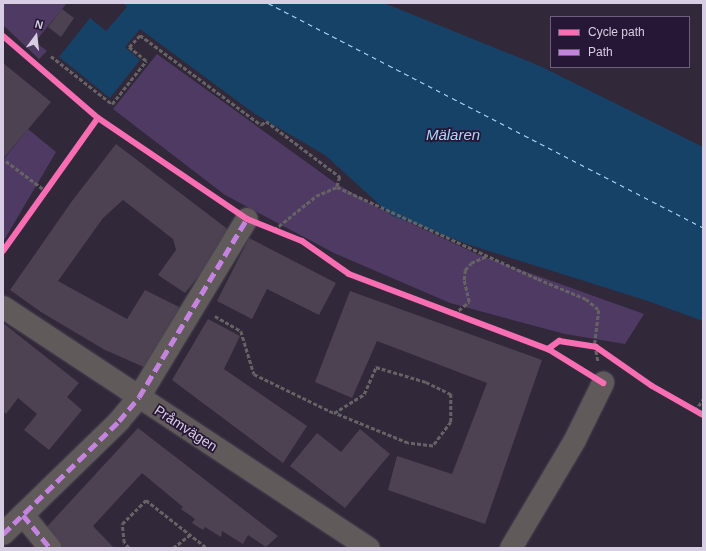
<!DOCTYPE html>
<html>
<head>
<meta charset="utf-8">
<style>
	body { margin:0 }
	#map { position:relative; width:706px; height:551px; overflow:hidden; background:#31283a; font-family:Arial,sans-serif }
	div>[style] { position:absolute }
	.green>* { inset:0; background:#4e3a63 }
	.water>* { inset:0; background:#174267 }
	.ferry>* { height:1px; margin-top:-0.5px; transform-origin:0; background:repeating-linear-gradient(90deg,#aed7fc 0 5px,transparent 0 9px) }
	.building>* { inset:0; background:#4c4251 }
	.path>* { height:2.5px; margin-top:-1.25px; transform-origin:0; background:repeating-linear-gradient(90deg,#676365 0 4px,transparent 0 6px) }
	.roads { filter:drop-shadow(0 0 1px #4c4453) drop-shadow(0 0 1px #4c4453) }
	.minor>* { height:22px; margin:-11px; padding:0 11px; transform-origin:11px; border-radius:11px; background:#605a5a }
	.quiet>* { height:5px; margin-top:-2.5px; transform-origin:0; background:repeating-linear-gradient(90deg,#c483df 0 10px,transparent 0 15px) }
	.cycleway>* { height:6px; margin:-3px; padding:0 3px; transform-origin:3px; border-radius:3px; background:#f96db3 }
	span { translate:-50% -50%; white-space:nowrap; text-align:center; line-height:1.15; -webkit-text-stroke:3.5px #271737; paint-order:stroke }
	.street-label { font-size:14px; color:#d8cee3 }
	.water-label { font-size:15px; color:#aed7fc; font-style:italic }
	.frame { position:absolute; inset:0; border:4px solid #d8cee3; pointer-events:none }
	.legend { position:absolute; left:550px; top:16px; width:140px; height:52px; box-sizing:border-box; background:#271737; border:1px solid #6e607c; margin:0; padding:5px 7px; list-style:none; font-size:12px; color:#d8cee3 }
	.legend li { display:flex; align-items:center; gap:8px; height:20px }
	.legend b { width:20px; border:1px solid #6e607c }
	.north { position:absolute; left:16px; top:16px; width:40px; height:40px; -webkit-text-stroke:3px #271737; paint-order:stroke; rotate:15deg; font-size:11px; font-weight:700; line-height:16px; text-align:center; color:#d8cee3 }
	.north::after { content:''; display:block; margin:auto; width:14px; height:18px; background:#d8cee3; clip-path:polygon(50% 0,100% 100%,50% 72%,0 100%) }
</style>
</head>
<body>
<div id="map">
	<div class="green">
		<i style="clip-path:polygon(3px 3px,67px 3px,35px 42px,47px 51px,39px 59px,3px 25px)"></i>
		<i style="clip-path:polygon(157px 54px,334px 182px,376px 207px,479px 255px,644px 314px,625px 344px,565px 334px,450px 303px,334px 253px,225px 195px,113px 109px)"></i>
		<i style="clip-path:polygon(28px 129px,56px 152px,3px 242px,3px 160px)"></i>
	</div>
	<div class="water">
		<i style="clip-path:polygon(123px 3px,384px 3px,540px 66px,703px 147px,703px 321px,648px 301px,473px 246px,392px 216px,325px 155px,255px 114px,140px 29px,125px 47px,140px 60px,110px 98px,59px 57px,90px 18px,106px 31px,127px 7px)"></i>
	</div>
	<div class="ferry">
		<i style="left:268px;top:3px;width:490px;rotate:27.3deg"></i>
	</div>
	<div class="building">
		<i style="clip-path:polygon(62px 9px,74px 18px,61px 37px,48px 27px)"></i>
		<i style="clip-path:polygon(3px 63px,51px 102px,3px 159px)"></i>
		<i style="clip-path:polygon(116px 144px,234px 234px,185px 293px,158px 275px,176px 250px,173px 239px,123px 200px,103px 218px,58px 281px,127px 319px,145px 290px,181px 308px,146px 368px,105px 350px,41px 312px,10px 290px,72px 201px)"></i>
		<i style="clip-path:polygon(249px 238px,336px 283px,319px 315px,267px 289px,252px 319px,217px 301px)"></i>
		<i style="clip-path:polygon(350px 291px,542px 360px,485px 524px,388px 490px,397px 456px,452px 474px,487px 383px,377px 341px,352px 398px,315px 382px)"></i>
		<i style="clip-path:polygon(208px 319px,240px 336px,224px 369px,307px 426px,283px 463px,172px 380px)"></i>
		<i style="clip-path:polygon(3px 323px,79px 383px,67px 397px,82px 410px,49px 450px,24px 430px,37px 414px,18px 398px,6px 414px,3px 411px)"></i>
		<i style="clip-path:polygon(138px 428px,278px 536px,266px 547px,248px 535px,243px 544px,222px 531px,221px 537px,205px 527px,203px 530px,192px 523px,195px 519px,181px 509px,183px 507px,142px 473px,93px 526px,114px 548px,62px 548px,44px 530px)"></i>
		<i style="clip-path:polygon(360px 429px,390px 454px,345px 508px,290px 466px,317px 433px,341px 452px)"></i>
	</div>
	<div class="path">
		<i style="left:51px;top:56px;width:78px;rotate:38.2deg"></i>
		<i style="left:112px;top:104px;width:55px;rotate:-51.7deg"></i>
		<i style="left:146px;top:61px;width:22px;rotate:-141deg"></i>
		<i style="left:129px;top:47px;width:16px;rotate:-47deg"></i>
		<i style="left:140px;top:35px;width:151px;rotate:36.6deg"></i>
		<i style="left:261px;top:125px;width:6px;rotate:-39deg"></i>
		<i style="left:266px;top:121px;width:93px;rotate:37.1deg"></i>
		<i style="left:340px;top:177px;width:10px;rotate:107deg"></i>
		<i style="left:6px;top:161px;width:50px;rotate:36.9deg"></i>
		<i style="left:274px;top:230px;width:54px;rotate:-39deg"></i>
		<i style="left:316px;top:196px;width:23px;rotate:-23deg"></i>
		<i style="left:337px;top:187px;width:221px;rotate:24.6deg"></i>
		<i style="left:538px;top:279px;width:52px;rotate:22.6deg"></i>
		<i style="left:586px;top:299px;width:17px;rotate:40deg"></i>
		<i style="left:599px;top:310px;width:35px;rotate:97deg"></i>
		<i style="left:595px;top:345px;width:16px;rotate:79deg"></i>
		<i style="left:454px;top:314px;width:19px;rotate:-39deg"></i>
		<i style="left:469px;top:302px;width:23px;rotate:-103deg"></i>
		<i style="left:464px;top:280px;width:10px;rotate:-84deg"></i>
		<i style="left:465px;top:270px;width:9px;rotate:-49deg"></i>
		<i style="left:471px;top:263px;width:17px;rotate:-24deg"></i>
		<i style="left:215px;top:316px;width:30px;rotate:30deg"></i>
		<i style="left:241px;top:331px;width:45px;rotate:73.2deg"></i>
		<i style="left:254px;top:374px;width:89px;rotate:26deg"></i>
		<i style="left:334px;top:413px;width:36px;rotate:-32deg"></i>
		<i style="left:364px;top:394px;width:30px;rotate:-66deg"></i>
		<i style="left:376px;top:367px;width:52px;rotate:16.7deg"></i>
		<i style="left:426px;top:382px;width:28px;rotate:26deg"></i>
		<i style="left:451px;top:394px;width:28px;rotate:90deg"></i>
		<i style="left:451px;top:422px;width:30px;rotate:127deg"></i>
		<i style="left:433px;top:446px;width:25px;rotate:-173deg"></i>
		<i style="left:408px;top:443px;width:80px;rotate:-157.9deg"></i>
		<i style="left:695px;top:411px;width:14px;rotate:-56deg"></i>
		<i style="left:129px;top:548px;width:7px;rotate:-135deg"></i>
		<i style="left:124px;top:543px;width:19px;rotate:-96deg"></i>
		<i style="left:122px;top:524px;width:34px;rotate:-45deg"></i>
		<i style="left:146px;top:500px;width:78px;rotate:38.2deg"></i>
		<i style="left:173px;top:548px;width:23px;rotate:-38deg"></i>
	</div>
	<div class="roads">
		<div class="minor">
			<i style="left:3px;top:307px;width:438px;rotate:33.4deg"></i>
			<i style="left:23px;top:515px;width:43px;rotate:50.7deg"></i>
			<i style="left:3px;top:534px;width:162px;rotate:-44.2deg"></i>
			<i style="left:119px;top:421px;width:31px;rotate:-50deg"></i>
			<i style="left:139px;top:397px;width:208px;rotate:-58.8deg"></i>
			<i style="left:511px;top:548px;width:126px;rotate:-59.3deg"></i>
			<i style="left:575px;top:440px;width:64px;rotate:-63.8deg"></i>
		</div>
	</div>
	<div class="quiet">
		<i style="left:23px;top:515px;width:43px;rotate:50.7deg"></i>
		<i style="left:3px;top:534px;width:162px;rotate:-44.2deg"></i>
		<i style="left:119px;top:421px;width:31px;rotate:-50deg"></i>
		<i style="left:139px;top:397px;width:208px;rotate:-58.8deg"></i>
	</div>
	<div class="cycleway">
		<i style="left:3px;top:36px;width:125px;rotate:40.8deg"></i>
		<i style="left:98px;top:118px;width:180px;rotate:34.1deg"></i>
		<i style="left:247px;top:219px;width:59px;rotate:21.8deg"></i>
		<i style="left:302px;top:241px;width:57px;rotate:35.1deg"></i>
		<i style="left:349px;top:274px;width:213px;rotate:20.7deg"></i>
		<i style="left:548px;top:349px;width:65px;rotate:31.7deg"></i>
		<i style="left:3px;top:251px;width:163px;rotate:-54.5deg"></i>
		<i style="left:548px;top:349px;width:14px;rotate:-36deg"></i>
		<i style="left:559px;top:341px;width:37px;rotate:9deg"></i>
		<i style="left:596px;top:347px;width:68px;rotate:34.9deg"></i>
		<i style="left:652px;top:386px;width:59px;rotate:29.6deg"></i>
	</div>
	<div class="street-label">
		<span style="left:186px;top:428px;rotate:33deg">Pråmvägen</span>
	</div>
	<div class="water-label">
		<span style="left:453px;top:135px">Mälaren</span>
	</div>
	<div class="frame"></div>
	<ul class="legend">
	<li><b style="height:5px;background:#f96db3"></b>Cycle path</li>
	<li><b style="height:5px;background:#c483df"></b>Path</li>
	</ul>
	<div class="north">N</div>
</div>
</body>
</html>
